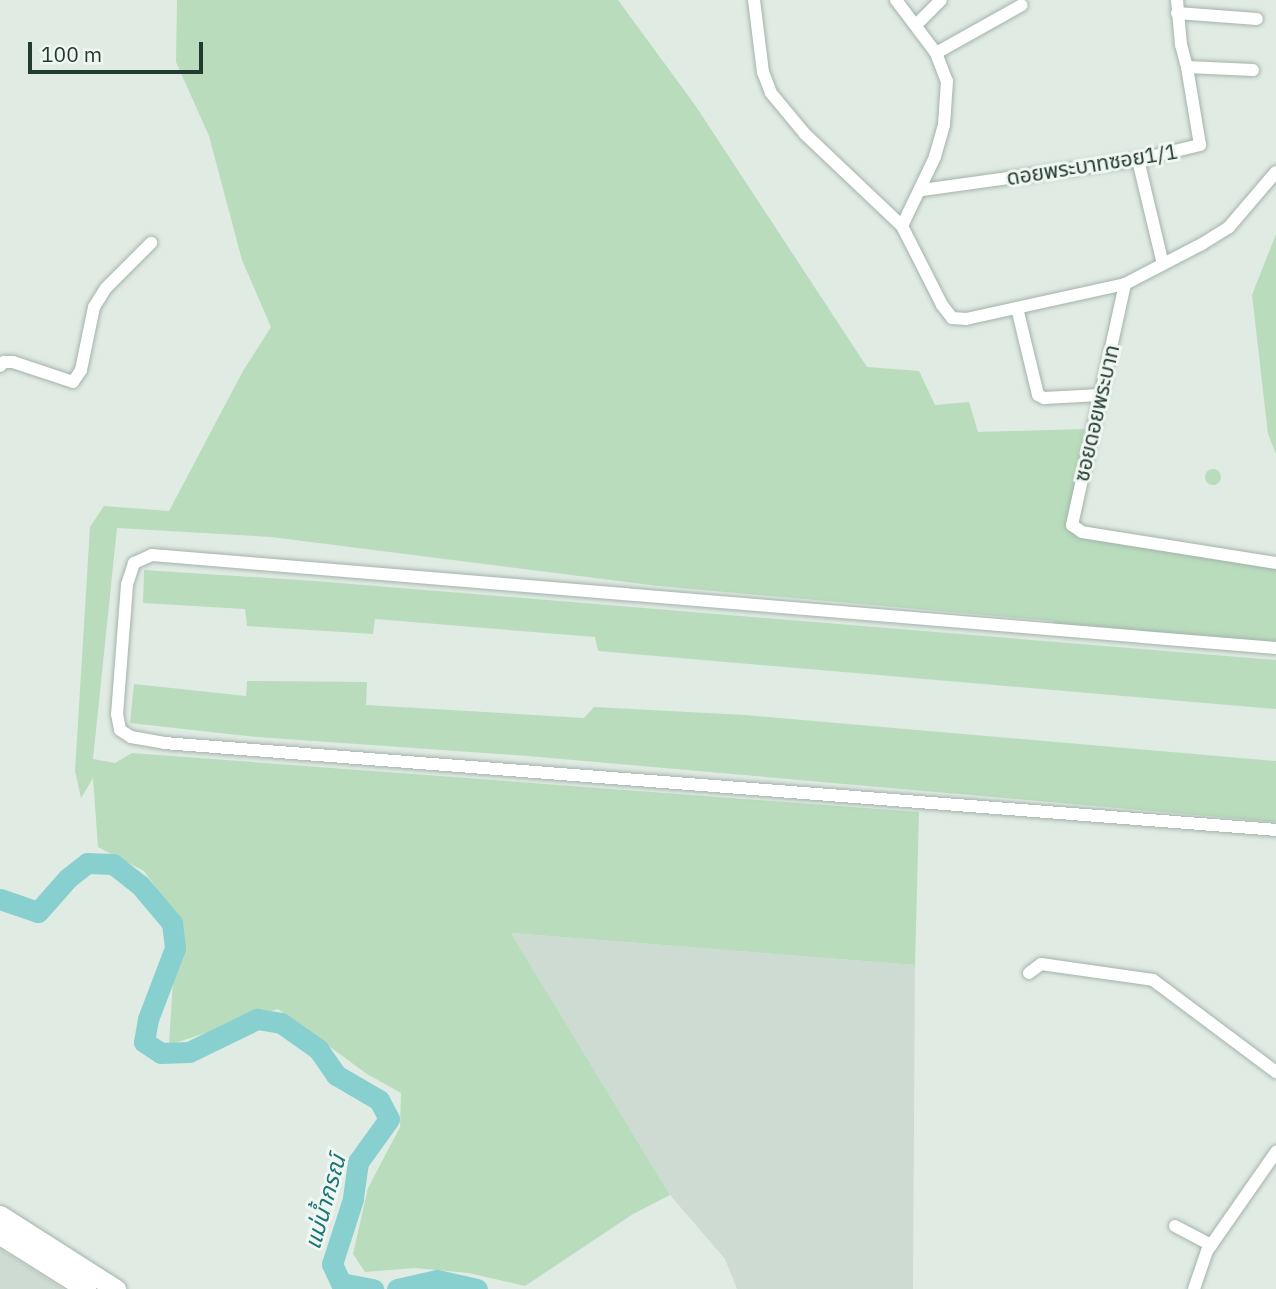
<!DOCTYPE html>
<html>
<head>
<meta charset="utf-8">
<style>
	body { margin:0 }
	#map { position:relative; width:1276px; height:1289px; overflow:hidden; background:#e0ebe4; font-family:"IBM Plex Sans","Noto Sans Thai",sans-serif }
	div>[style] { position:absolute }
	.built>* { inset:0; background:#cedbd3 }
	.green>* { inset:0; background:#b9dcbc }
	.round { border-radius:50% }
	.river>* { height:21px; margin:-10.5px; padding:0 10.5px; transform-origin:10.5px; border-radius:10.5px; background:#88d0d0 }
	.roads { filter:drop-shadow(0 0 2px #a3b3aa) drop-shadow(0 0 2px #a3b3aa) }
	.street>* { height:12px; margin:-6px; padding:0 6px; transform-origin:6px; border-radius:6px; background:#fff }
	.secondary>* { height:19px; margin:-9.5px; padding:0 9.5px; transform-origin:9.5px; border-radius:9.5px; background:#fff }
	span { translate:-50% -50%; white-space:nowrap; text-align:center; line-height:1.15; -webkit-text-stroke:6px #f0f7f3; paint-order:stroke }
	.street-label { font-size:21px; color:#213b30 }
	.water-label { font-size:23px; color:#1b7676; font-style:italic }
	.scale { position:absolute; left:28px; top:42px; width:175px; height:32px; box-sizing:border-box; border:4px solid #213b30; border-top:0; padding-left:9px; font-size:21px; line-height:24px; white-space:nowrap; color:#213b30; -webkit-text-stroke:5px #f0f7f3; paint-order:stroke }
</style>
</head>
<body>
<div id="map">
	<div class="built">
		<i style="clip-path:polygon(511px 933px,915px 965px,913px 1289px,737px 1289px,725px 1259px,670px 1195px)"></i>
		<i style="clip-path:polygon(0 1249px,63px 1289px,0 1289px)"></i>
	</div>
	<div class="green">
		<i style="clip-path:polygon(177px 0,618px 0,695px 105px,867px 367px,919px 371px,935px 405px,969px 402px,978px 432px,1084px 429px,1077px 535px,1276px 563px,1276px 648px,1056px 630px,1053px 621px,658px 586px,271px 537px,117px 528px,93px 759px,115px 763px,132px 753px,919px 812px,915px 965px,511px 933px,670px 1195px,633px 1214px,525px 1286px,469px 1273px,415px 1268px,365px 1272px,353px 1254px,368px 1188px,400px 1127px,401px 1093px,367px 1074px,278px 1009px,169px 1045px,175px 948px,181px 923px,144px 871px,98px 847px,93px 778px,81px 798px,75px 771px,90px 527px,104px 506px,169px 511px,243px 371px,271px 327px,242px 260px,209px 136px,176px 62px)"></i>
		<i style="clip-path:polygon(1276px 234px,1276px 454px,1268px 434px,1252px 295px)"></i>
		<i class="round" style="left:1205px;top:469px;width:16px;height:16px"></i>
		<i style="clip-path:polygon(144px 570px,315px 581px,1276px 660px,1276px 709px,598px 651px,595px 637px,375px 619px,373px 634px,247px 626px,245px 609px,143px 603px)"></i>
		<i style="clip-path:polygon(247px 681px,367px 682px,366px 705px,584px 718px,594px 707px,745px 715px,1276px 761px,1276px 822px,528px 756px,257px 737px,130px 723px,134px 684px,246px 696px)"></i>
	</div>
	<div class="river">
		<i style="left:0;top:899px;width:40px;rotate:18.9deg"></i>
		<i style="left:38px;top:912px;width:45px;rotate:-48.6deg"></i>
		<i style="left:68px;top:878px;width:24px;rotate:-38deg"></i>
		<i style="left:87px;top:863px;width:26px;rotate:2deg"></i>
		<i style="left:113px;top:864px;width:34px;rotate:38deg"></i>
		<i style="left:140px;top:885px;width:50px;rotate:49.9deg"></i>
		<i style="left:172px;top:923px;width:25px;rotate:83deg"></i>
		<i style="left:175px;top:948px;width:76px;rotate:110.8deg"></i>
		<i style="left:148px;top:1019px;width:23px;rotate:100deg"></i>
		<i style="left:144px;top:1042px;width:20px;rotate:33deg"></i>
		<i style="left:161px;top:1053px;width:28px;rotate:-2deg"></i>
		<i style="left:189px;top:1052px;width:76px;rotate:-25.9deg"></i>
		<i style="left:257px;top:1019px;width:24px;rotate:9deg"></i>
		<i style="left:281px;top:1023px;width:45px;rotate:35.1deg"></i>
		<i style="left:318px;top:1049px;width:32px;rotate:55deg"></i>
		<i style="left:336px;top:1075px;width:50px;rotate:30.2deg"></i>
		<i style="left:379px;top:1100px;width:21px;rotate:62deg"></i>
		<i style="left:389px;top:1119px;width:53px;rotate:125.8deg"></i>
		<i style="left:358px;top:1162px;width:37px;rotate:98deg"></i>
		<i style="left:353px;top:1199px;width:68px;rotate:107.9deg"></i>
		<i style="left:332px;top:1264px;width:21px;rotate:65deg"></i>
		<i style="left:341px;top:1283px;width:33px;rotate:11deg"></i>
		<i style="left:397px;top:1289px;width:41px;rotate:-12.7deg"></i>
		<i style="left:437px;top:1280px;width:41px;rotate:12.7deg"></i>
	</div>
	<div class="roads">
		<div class="street">
			<i style="left:754px;top:0;width:73px;rotate:82.9deg"></i>
			<i style="left:763px;top:72px;width:22px;rotate:69deg"></i>
			<i style="left:771px;top:93px;width:53px;rotate:50.3deg"></i>
			<i style="left:805px;top:134px;width:134px;rotate:43.5deg"></i>
			<i style="left:902px;top:226px;width:89px;rotate:63.1deg"></i>
			<i style="left:942px;top:305px;width:16px;rotate:52deg"></i>
			<i style="left:952px;top:318px;width:14px;rotate:4deg"></i>
			<i style="left:966px;top:319px;width:163px;rotate:-12.4deg"></i>
			<i style="left:1125px;top:284px;width:87px;rotate:-27.5deg"></i>
			<i style="left:1202px;top:244px;width:32px;rotate:-32deg"></i>
			<i style="left:1229px;top:227px;width:72px;rotate:-49.5deg"></i>
			<i style="left:896px;top:0;width:66px;rotate:53deg"></i>
			<i style="left:936px;top:53px;width:30px;rotate:69deg"></i>
			<i style="left:947px;top:81px;width:44px;rotate:93.9deg"></i>
			<i style="left:944px;top:125px;width:33px;rotate:106deg"></i>
			<i style="left:935px;top:157px;width:76px;rotate:115.6deg"></i>
			<i style="left:1177px;top:13px;width:80px;rotate:4.3deg"></i>
			<i style="left:916px;top:25px;width:35px;rotate:-45deg"></i>
			<i style="left:936px;top:53px;width:98px;rotate:-29.2deg"></i>
			<i style="left:1187px;top:67px;width:66px;rotate:2.6deg"></i>
			<i style="left:1138px;top:160px;width:107px;rotate:76.5deg"></i>
			<i style="left:922px;top:190px;width:218px;rotate:-7.9deg"></i>
			<i style="left:1138px;top:160px;width:64px;rotate:-13.6deg"></i>
			<i style="left:1200px;top:145px;width:79px;rotate:-99.5deg"></i>
			<i style="left:1187px;top:67px;width:23px;rotate:-105deg"></i>
			<i style="left:1181px;top:45px;width:45px;rotate:-95.1deg"></i>
			<i style="left:1125px;top:284px;width:247px;rotate:102.4deg"></i>
			<i style="left:1072px;top:525px;width:12px;rotate:35deg"></i>
			<i style="left:1082px;top:532px;width:196px;rotate:9.1deg"></i>
			<i style="left:1017px;top:308px;width:89px;rotate:76.4deg"></i>
			<i style="left:1038px;top:395px;width:7px;rotate:27deg"></i>
			<i style="left:1044px;top:398px;width:56px;rotate:-3.1deg"></i>
			<i style="left:0;top:366px;width:6px;rotate:-45deg"></i>
			<i style="left:4px;top:362px;width:9px"></i>
			<i style="left:13px;top:362px;width:63px;rotate:18.4deg"></i>
			<i style="left:73px;top:382px;width:14px;rotate:-56deg"></i>
			<i style="left:81px;top:370px;width:64px;rotate:-78.3deg"></i>
			<i style="left:94px;top:307px;width:22px;rotate:-58deg"></i>
			<i style="left:106px;top:288px;width:64px;rotate:-45deg"></i>
			<i style="left:1276px;top:648px;width:1128px;rotate:-175.27deg"></i>
			<i style="left:152px;top:555px;width:20px;rotate:156deg"></i>
			<i style="left:134px;top:563px;width:23px;rotate:108deg"></i>
			<i style="left:127px;top:585px;width:129px;rotate:94.4deg"></i>
			<i style="left:117px;top:714px;width:16px;rotate:79deg"></i>
			<i style="left:120px;top:730px;width:13px;rotate:32deg"></i>
			<i style="left:131px;top:737px;width:34px;rotate:10deg"></i>
			<i style="left:164px;top:743px;width:1115px;rotate:4.47deg"></i>
			<i style="left:1029px;top:973px;width:15px;rotate:-37deg"></i>
			<i style="left:1041px;top:964px;width:113px;rotate:8.1deg"></i>
			<i style="left:1153px;top:980px;width:154px;rotate:36.8deg"></i>
			<i style="left:1175px;top:1226px;width:41px;rotate:27.8deg"></i>
			<i style="left:1194px;top:1289px;width:40px;rotate:-71.1deg"></i>
			<i style="left:1207px;top:1251px;width:121px;rotate:-55.1deg"></i>
		</div>
		<div class="secondary">
			<i style="left:0;top:1215px;width:138px;rotate:32.5deg"></i>
			<i style="left:0;top:1235px;width:102px;rotate:32.1deg"></i>
		</div>
	</div>
	<div class="street-label">
		<span style="left:1092px;top:164px;rotate:-9deg">ดอยพระบาทซอย1/1</span>
		<span style="left:1096px;top:413px;rotate:-77deg">ซอยดอยพระบาท</span>
	</div>
	<div class="water-label">
		<span style="left:324px;top:1202px;rotate:-74deg">แม่น้ำกรณ์</span>
	</div>
	<div class="scale">100 m</div>
</div>
</body>
</html>
